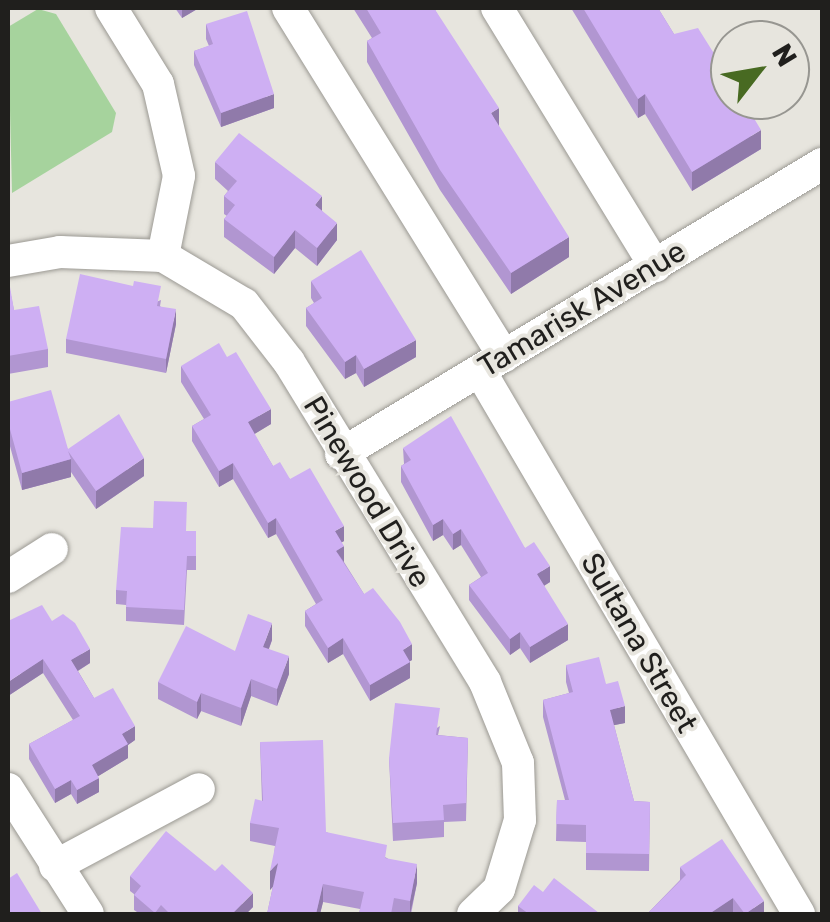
<!DOCTYPE html>
<html>
<head>
<meta charset="utf-8">
<style>
	body { margin:0 }
	#map { position:relative; width:830px; height:922px; overflow:hidden; background:#e7e5de; font-family:Rubik,sans-serif }
	div>[style] { position:absolute }
	.green>* { inset:0; background:#a6d39d }
	.roads { filter:drop-shadow(0 0 2px #9b9993) drop-shadow(0 0 2px #9b9993) }
	.minor>* { height:32px; margin:-16px; padding:0 16px; transform-origin:16px; border-radius:16px; background:#fff }
	.wall>* { inset:0; background:#b196d1 }
	.shaded-wall>* { inset:0; background:#907aaa }
	.building>* { inset:0; background:#ceaff3 }
	span { translate:-50% -50%; white-space:nowrap; text-align:center; line-height:1.15; -webkit-text-stroke:8px #e7e5de; paint-order:stroke }
	.street-label { font-size:30px; color:#201f1d }
	.frame { position:absolute; inset:0; border:10px solid #201f1d; pointer-events:none }
	.north { position:absolute; left:710px; top:20px; width:100px; height:100px; box-sizing:border-box; background:#e7e5de; border:2px solid #979691; border-radius:50%; rotate:59deg; font-size:28px; font-weight:700; line-height:40px; text-align:center; color:#201f1d }
	.north::after { content:''; display:block; margin:auto; width:35px; height:45px; background:#486a22; clip-path:polygon(50% 0,100% 100%,50% 72%,0 100%) }
</style>
</head>
<body>
<div id="map">
	<div class="green">
		<i style="clip-path:polygon(38px 9px,56px 14px,116px 113px,112px 132px,12px 193px,8px 27px)"></i>
	</div>
	<div class="roads">
		<div class="minor">
			<i style="left:111px;top:8px;width:89px;rotate:58.3deg"></i>
			<i style="left:158px;top:84px;width:94px;rotate:77.1deg"></i>
			<i style="left:179px;top:176px;width:82px;rotate:101.3deg"></i>
			<i style="left:288px;top:8px;width:410px;rotate:58.2deg"></i>
			<i style="left:497px;top:8px;width:303px;rotate:58.5deg"></i>
			<i style="left:8px;top:261px;width:53px;rotate:-9.8deg"></i>
			<i style="left:60px;top:252px;width:103px;rotate:2.2deg"></i>
			<i style="left:163px;top:256px;width:94px;rotate:30.7deg"></i>
			<i style="left:244px;top:304px;width:73px;rotate:52.2deg"></i>
			<i style="left:289px;top:362px;width:375px;rotate:58.5deg"></i>
			<i style="left:485px;top:682px;width:87px;rotate:67.8deg"></i>
			<i style="left:518px;top:763px;width:57px;rotate:88deg"></i>
			<i style="left:520px;top:820px;width:72px;rotate:106.9deg"></i>
			<i style="left:499px;top:889px;width:36px;rotate:136deg"></i>
			<i style="left:480px;top:371px;width:630px;rotate:59.57deg"></i>
			<i style="left:341px;top:454px;width:562px;rotate:-31.09deg"></i>
			<i style="left:8px;top:577px;width:52px;rotate:-32.5deg"></i>
			<i style="left:8px;top:789px;width:148px;rotate:57.4deg"></i>
			<i style="left:55px;top:866px;width:163px;rotate:-28.1deg"></i>
		</div>
	</div>
	<div class="wall">
		<i style="clip-path:polygon(175px 8px,199px 8px,182px 18px)"></i>
		<i style="clip-path:polygon(353px 8px,434px 8px,569px 257px,511px 294px,440px 190px,367px 62px,367px 41px,372px 38px)"></i>
		<i style="clip-path:polygon(571px 8px,658px 8px,674px 34px,761px 149px,692px 191px,645px 114px,638px 118px)"></i>
		<i style="clip-path:polygon(206px 24px,274px 108px,221px 127px,194px 65px,194px 51px,209px 46px,206px 39px)"></i>
		<i style="clip-path:polygon(215px 162px,322px 211px,337px 240px,317px 266px,295px 248px,274px 274px,224px 237px,224px 219px,227px 216px,224px 214px,224px 196px,228px 191px,215px 179px)"></i>
		<i style="clip-path:polygon(8px 281px,14px 310px,48px 349px,48px 367px,8px 374px)"></i>
		<i style="clip-path:polygon(311px 281px,416px 357px,364px 387px,356px 373px,345px 379px,306px 326px,306px 308px,314px 303px,311px 298px)"></i>
		<i style="clip-path:polygon(161px 300px,160px 306px,176px 324px,166px 373px,66px 353px,66px 339px)"></i>
		<i style="clip-path:polygon(181px 366px,271px 424px,254px 434px,273px 466px,290px 479px,344px 541px,341px 543px,344px 562px,364px 594px,412px 660px,410px 661px,410px 678px,370px 701px,343px 654px,328px 663px,305px 626px,305px 611px,316px 604px,276px 534px,268px 538px,233px 479px,219px 487px,192px 441px,192px 426px,204px 419px,181px 382px)"></i>
		<i style="clip-path:polygon(8px 402px,68px 449px,144px 476px,96px 509px,71px 472px,71px 477px,22px 490px,8px 439px)"></i>
		<i style="clip-path:polygon(403px 448px,525px 548px,550px 582px,544px 586px,568px 640px,530px 663px,520px 648px,510px 655px,469px 600px,469px 585px,481px 577px,461px 545px,453px 550px,443px 535px,433px 541px,401px 482px,401px 466px,404px 464px)"></i>
		<i style="clip-path:polygon(187px 531px,196px 545px,196px 570px,187px 570px,184px 625px,126px 621px,126px 605px,116px 604px,116px 590px)"></i>
		<i style="clip-path:polygon(52px 621px,90px 663px,78px 671px,94px 698px,135px 740px,128px 745px,128px 758px,98px 776px,99px 792px,77px 804px,71px 794px,55px 803px,29px 759px,29px 744px,73px 720px,43px 673px,8px 696px)"></i>
		<i style="clip-path:polygon(272px 640px,269px 649px,289px 674px,277px 706px,251px 696px,241px 726px,201px 711px,197px 719px,158px 699px,158px 682px,235px 651px)"></i>
		<i style="clip-path:polygon(566px 665px,606px 684px,625px 723px,614px 725px,634px 801px,650px 802px,649px 871px,586px 870px,586px 842px,556px 841px,557px 800px,565px 800px,543px 717px,543px 700px,569px 693px,566px 682px)"></i>
		<i style="clip-path:polygon(440px 726px,438px 735px,468px 738px,466px 821px,444px 822px,444px 837px,393px 841px,389px 758px)"></i>
		<i style="clip-path:polygon(260px 742px,326px 832px,387px 858px,417px 883px,411px 914px,359px 914px,360px 909px,323px 902px,320px 914px,267px 914px,273px 886px,270px 890px,275px 846px,250px 841px,250px 823px,262px 801px)"></i>
		<i style="clip-path:polygon(680px 867px,764px 914px,647px 914px,680px 880px)"></i>
		<i style="clip-path:polygon(130px 876px,253px 907px,246px 914px,140px 914px,134px 910px,134px 894px,130px 891px)"></i>
		<i style="clip-path:polygon(543px 892px,599px 914px,518px 914px,518px 906px)"></i>
	</div>
	<div class="shaded-wall">
		<i style="clip-path:polygon(182px 8px,199px 8px,182px 18px)"></i>
		<i style="clip-path:polygon(274px 94px,274px 108px,221px 127px,221px 113px)"></i>
		<i style="clip-path:polygon(645px 94px,645px 114px,638px 118px,638px 99px)"></i>
		<i style="clip-path:polygon(499px 108px,499px 129px,491px 113px)"></i>
		<i style="clip-path:polygon(761px 130px,761px 149px,692px 191px,692px 172px)"></i>
		<i style="clip-path:polygon(322px 196px,322px 213px,315px 205px)"></i>
		<i style="clip-path:polygon(337px 223px,337px 240px,317px 266px,317px 248px)"></i>
		<i style="clip-path:polygon(295px 230px,295px 248px,274px 274px,274px 257px)"></i>
		<i style="clip-path:polygon(569px 237px,569px 257px,511px 294px,511px 273px)"></i>
		<i style="clip-path:polygon(176px 309px,176px 324px,166px 373px,166px 359px)"></i>
		<i style="clip-path:polygon(416px 340px,416px 357px,364px 387px,364px 369px)"></i>
		<i style="clip-path:polygon(356px 355px,356px 373px,345px 379px,345px 362px)"></i>
		<i style="clip-path:polygon(271px 409px,271px 424px,248px 438px,248px 422px)"></i>
		<i style="clip-path:polygon(144px 458px,144px 476px,96px 509px,96px 491px)"></i>
		<i style="clip-path:polygon(71px 459px,71px 477px,22px 490px,22px 473px)"></i>
		<i style="clip-path:polygon(233px 463px,233px 479px,219px 487px,219px 471px)"></i>
		<i style="clip-path:polygon(276px 518px,276px 534px,268px 538px,268px 523px)"></i>
		<i style="clip-path:polygon(443px 519px,443px 535px,433px 541px,433px 525px)"></i>
		<i style="clip-path:polygon(344px 526px,344px 541px,335px 546px,335px 531px)"></i>
		<i style="clip-path:polygon(461px 529px,461px 545px,453px 550px,453px 534px)"></i>
		<i style="clip-path:polygon(344px 546px,344px 562px,336px 551px)"></i>
		<i style="clip-path:polygon(550px 566px,550px 582px,537px 590px,537px 574px)"></i>
		<i style="clip-path:polygon(272px 623px,272px 640px,263px 664px,263px 647px)"></i>
		<i style="clip-path:polygon(568px 624px,568px 640px,530px 663px,530px 647px)"></i>
		<i style="clip-path:polygon(520px 632px,520px 648px,510px 655px,510px 639px)"></i>
		<i style="clip-path:polygon(343px 638px,343px 654px,328px 663px,328px 648px)"></i>
		<i style="clip-path:polygon(412px 644px,412px 660px,403px 665px,403px 650px)"></i>
		<i style="clip-path:polygon(90px 649px,90px 663px,71px 675px,71px 660px)"></i>
		<i style="clip-path:polygon(289px 656px,289px 674px,277px 706px,277px 689px)"></i>
		<i style="clip-path:polygon(43px 659px,43px 673px,8px 696px,8px 682px)"></i>
		<i style="clip-path:polygon(410px 662px,410px 678px,370px 701px,370px 685px)"></i>
		<i style="clip-path:polygon(251px 679px,251px 696px,241px 726px,241px 708px)"></i>
		<i style="clip-path:polygon(201px 693px,201px 711px,197px 719px,197px 702px)"></i>
		<i style="clip-path:polygon(625px 706px,625px 723px,610px 726px,610px 710px)"></i>
		<i style="clip-path:polygon(135px 726px,135px 740px,128px 745px,128px 758px,92px 780px,92px 765px,122px 734px)"></i>
		<i style="clip-path:polygon(99px 778px,99px 792px,77px 804px,77px 790px)"></i>
		<i style="clip-path:polygon(71px 780px,71px 794px,55px 803px,55px 789px)"></i>
		<i style="clip-path:polygon(278px 863px,278px 881px,270px 890px,270px 871px)"></i>
		<i style="clip-path:polygon(417px 864px,417px 883px,410px 914px,410px 901px)"></i>
		<i style="clip-path:polygon(323px 884px,323px 902px,320px 914px,316px 914px)"></i>
		<i style="clip-path:polygon(253px 893px,253px 907px,246px 914px,232px 914px)"></i>
		<i style="clip-path:polygon(733px 898px,733px 914px,709px 914px)"></i>
		<i style="clip-path:polygon(764px 901px,764px 914px,745px 914px)"></i>
	</div>
	<div class="building">
		<i style="clip-path:polygon(366px 8px,434px 8px,499px 108px,491px 113px,569px 237px,511px 273px,440px 170px,367px 41px,381px 33px)"></i>
		<i style="clip-path:polygon(583px 8px,658px 8px,674px 34px,698px 28px,730px 79px,730px 100px,743px 100px,761px 130px,692px 172px,645px 94px,638px 99px)"></i>
		<i style="clip-path:polygon(247px 11px,274px 94px,221px 113px,194px 51px,213px 44px,206px 24px)"></i>
		<i style="clip-path:polygon(239px 133px,322px 196px,315px 205px,337px 223px,317px 248px,295px 230px,274px 257px,224px 219px,235px 205px,224px 196px,237px 181px,215px 162px)"></i>
		<i style="clip-path:polygon(361px 250px,416px 340px,364px 369px,356px 355px,345px 362px,306px 308px,322px 298px,311px 281px)"></i>
		<i style="clip-path:polygon(80px 274px,133px 286px,134px 281px,161px 286px,157px 306px,176px 309px,166px 359px,66px 339px)"></i>
		<i style="clip-path:polygon(8px 281px,9px 281px,14px 310px,39px 306px,48px 349px,8px 356px)"></i>
		<i style="clip-path:polygon(219px 343px,227px 357px,236px 352px,271px 409px,248px 422px,273px 466px,280px 462px,290px 479px,310px 468px,344px 526px,335px 531px,344px 546px,336px 551px,364px 594px,373px 588px,400px 622px,412px 644px,403px 650px,410px 662px,370px 685px,343px 638px,328px 648px,305px 611px,323px 600px,276px 518px,268px 523px,233px 463px,219px 471px,192px 426px,211px 415px,181px 366px)"></i>
		<i style="clip-path:polygon(51px 390px,68px 449px,119px 414px,144px 458px,96px 491px,68px 451px,71px 459px,22px 473px,8px 422px,8px 402px)"></i>
		<i style="clip-path:polygon(451px 416px,525px 548px,534px 542px,550px 566px,537px 574px,568px 624px,530px 647px,520px 632px,510px 639px,469px 585px,488px 573px,461px 529px,453px 534px,443px 519px,433px 525px,401px 466px,411px 460px,403px 448px)"></i>
		<i style="clip-path:polygon(154px 501px,187px 502px,186px 531px,196px 531px,196px 556px,187px 556px,184px 610px,126px 607px,127px 591px,116px 590px,121px 527px,153px 528px)"></i>
		<i style="clip-path:polygon(42px 605px,52px 621px,63px 614px,75px 623px,90px 649px,71px 660px,94px 698px,113px 688px,135px 726px,122px 734px,128px 744px,92px 765px,99px 778px,77px 790px,71px 780px,55px 789px,29px 744px,80px 716px,43px 659px,8px 682px,8px 621px)"></i>
		<i style="clip-path:polygon(248px 614px,272px 623px,263px 647px,289px 656px,277px 689px,251px 679px,241px 708px,201px 693px,197px 702px,158px 682px,186px 626px,235px 651px)"></i>
		<i style="clip-path:polygon(599px 657px,606px 684px,618px 681px,625px 706px,610px 710px,634px 801px,650px 802px,649px 854px,586px 853px,586px 825px,556px 824px,557px 800px,569px 800px,543px 700px,573px 692px,566px 665px)"></i>
		<i style="clip-path:polygon(395px 703px,440px 708px,436px 735px,468px 738px,466px 803px,443px 805px,444px 820px,393px 823px,389px 758px)"></i>
		<i style="clip-path:polygon(323px 740px,326px 832px,387px 845px,385px 858px,417px 864px,410px 901px,394px 898px,391px 914px,359px 914px,364px 892px,323px 884px,316px 914px,267px 914px,278px 863px,270px 871px,279px 828px,250px 823px,255px 799px,263px 801px,260px 742px)"></i>
		<i style="clip-path:polygon(166px 831px,215px 871px,222px 864px,253px 893px,232px 914px,170px 914px,161px 905px,155px 913px,134px 895px,141px 886px,130px 876px)"></i>
		<i style="clip-path:polygon(722px 839px,764px 901px,745px 914px,733px 898px,709px 914px,647px 914px,686px 875px,680px 867px)"></i>
		<i style="clip-path:polygon(17px 873px,42px 914px,8px 914px,8px 879px)"></i>
		<i style="clip-path:polygon(554px 878px,599px 913px,598px 914px,529px 914px,518px 906px,534px 885px,543px 892px)"></i>
	</div>
	<div class="street-label">
		<span style="left:582px;top:309px;rotate:-31deg">Tamarisk Avenue</span>
		<span style="left:367px;top:492px;rotate:59deg">Pinewood Drive</span>
		<span style="left:639px;top:643px;rotate:60deg">Sultana Street</span>
	</div>
	<div class="frame"></div>
	<div class="north">N</div>
</div>
</body>
</html>
